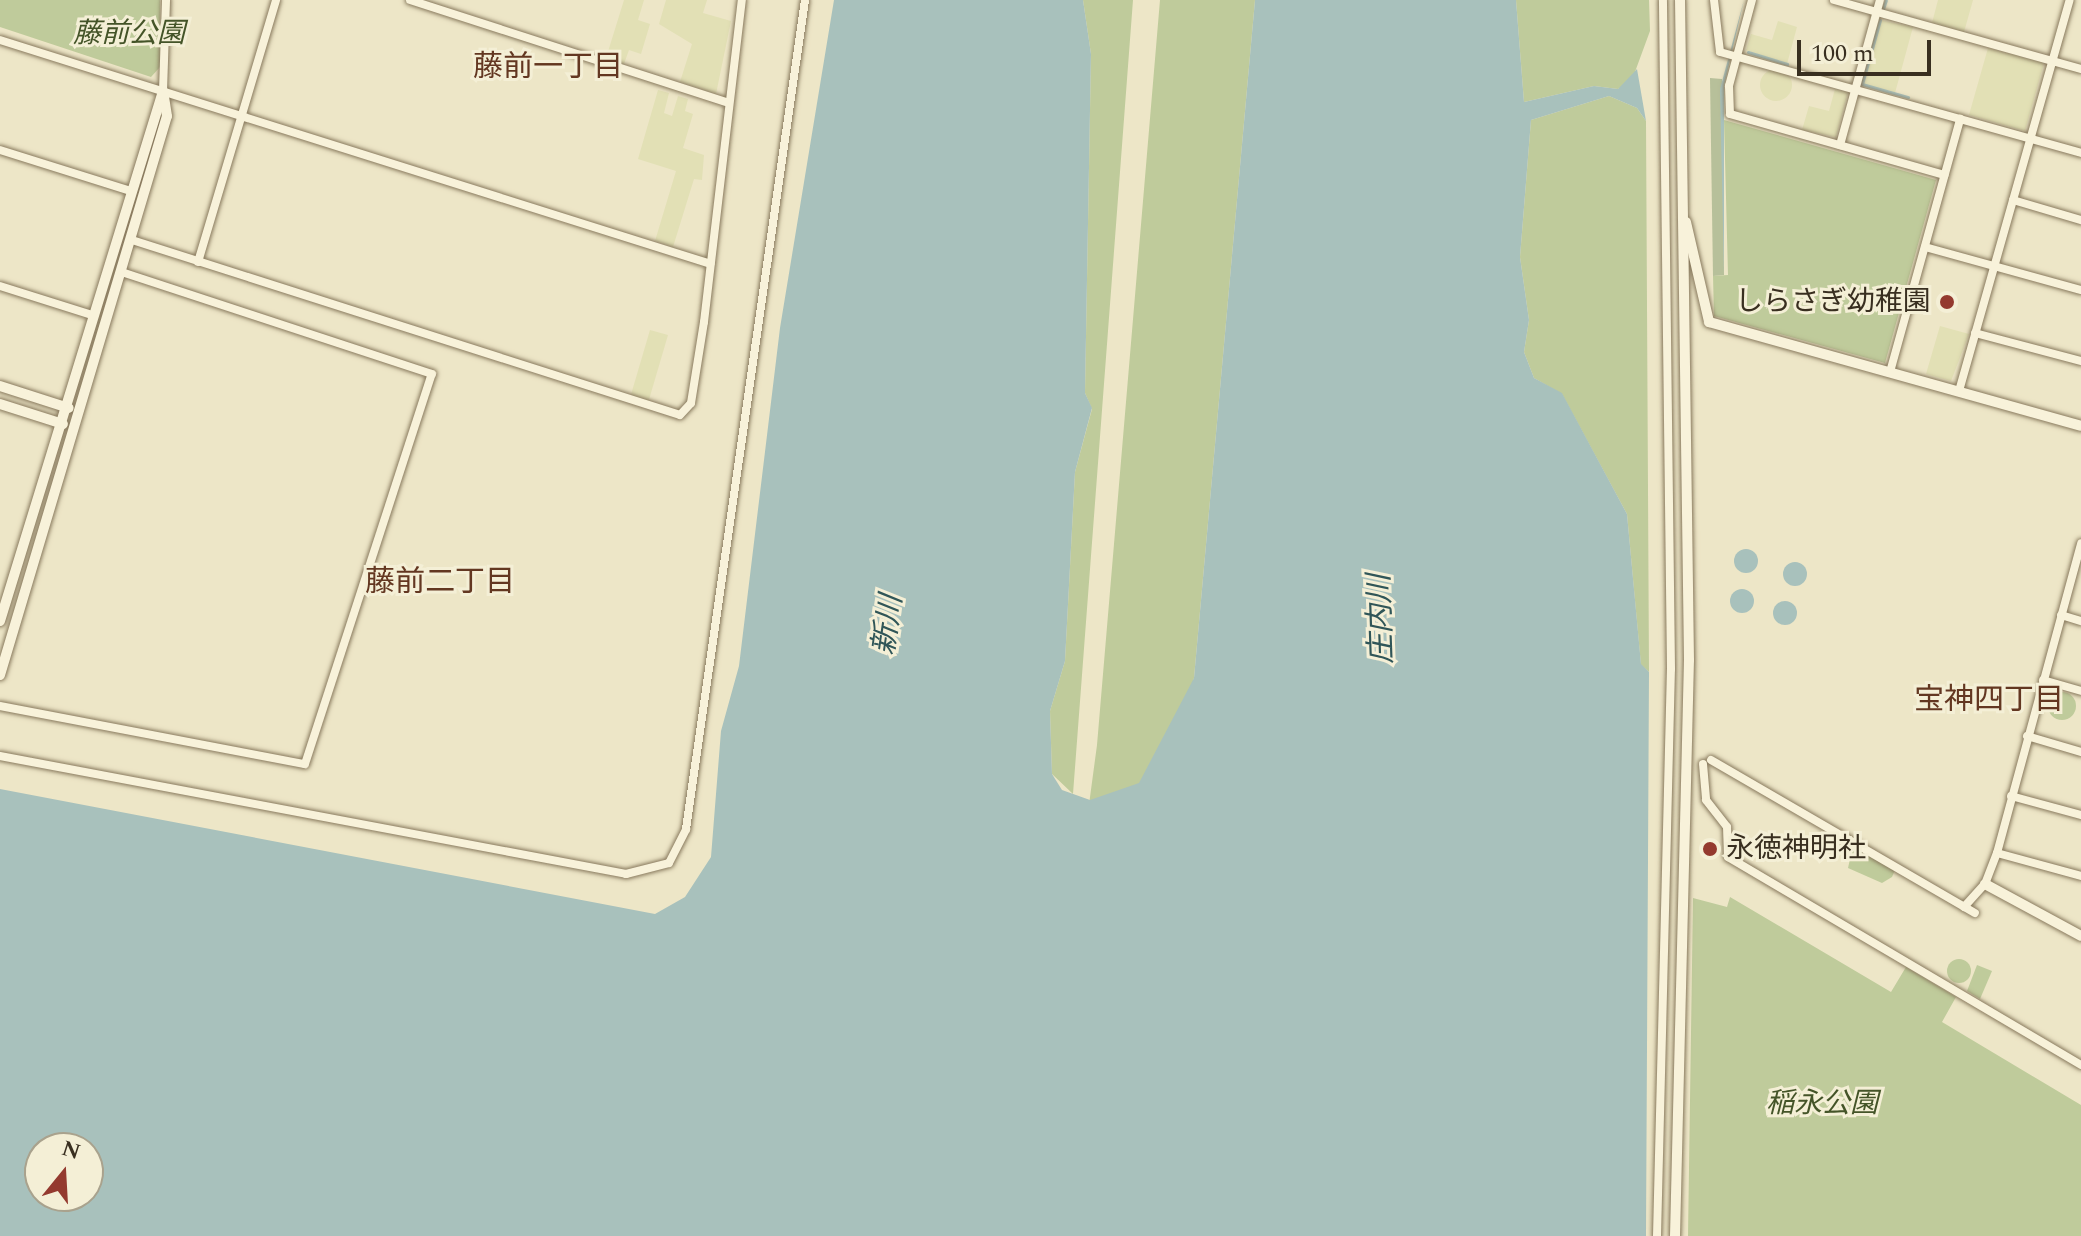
<!DOCTYPE html>
<html>
<head>
<meta charset="utf-8">
<style>
	body { margin:0 }
	#map { position:relative; width:2081px; height:1236px; overflow:hidden; background:#ede6c7; font-family:Spectral,"Noto Sans JP",serif }
	div>[style] { position:absolute }
	.farmland>* { inset:0; background:#e2e0b5 }
	.round { border-radius:50% }
	.green>* { inset:0; background:#bfcb9b }
	.cemetery>* { inset:0; background:#b7c09a }
	.water>* { inset:0; background:#a8c1bc }
	.stream>* { height:3px; margin:-1.5px; padding:0 1.5px; transform-origin:1.5px; border-radius:1.5px; background:#a8c1bc }
	.roads { filter:drop-shadow(0 0 2px #88795d) drop-shadow(0 0 2px #88795d) }
	.minor>* { height:8px; margin:-4px; padding:0 4px; transform-origin:4px; border-radius:4px; background:#f8f2da }
	.tertiary>* { height:10px; margin:-5px; padding:0 5px; transform-origin:5px; border-radius:5px; background:#f8f2da }
	.dots>* { width:22px; height:22px; translate:-50% -50%; box-sizing:border-box; border:4px solid #f4efd6; border-radius:50% }
	span { translate:-50% -50%; white-space:nowrap; text-align:center; line-height:1.15; -webkit-text-stroke:6px #f4efd6; paint-order:stroke }
	.park-label { font-size:28px; color:#445428; font-style:italic }
	.poi-label { font-size:28px; color:#392f20 }
	.right { translate:-100% -50%; text-align:right }
	.left { translate:0 -50%; text-align:left }
	.neighbourhood-label { font-size:30px; color:#633721 }
	.water-label { font-size:30px; color:#305658; font-style:italic }
	.north { position:absolute; left:24px; top:1132px; width:80px; height:80px; box-sizing:border-box; background:#f4efd6; border:2px solid #a9a28d; border-radius:50%; rotate:18deg; font-size:22px; font-weight:700; line-height:32px; text-align:center; color:#392f20 }
	.north::after { content:''; display:block; margin:auto; width:28px; height:36px; background:#943a2f; clip-path:polygon(50% 0,100% 100%,50% 72%,0 100%) }
	.scale { position:absolute; left:1797px; top:40px; width:134px; height:36px; box-sizing:border-box; border:4px solid #392f20; border-top:0; padding-left:10px; font-size:24px; line-height:28px; white-space:nowrap; color:#392f20; -webkit-text-stroke:6px #f4efd6; paint-order:stroke }
</style>
</head>
<body>
<div id="map">
	<div class="farmland">
		<i style="clip-path:polygon(624px 0,644px 0,638px 20px,650px 24px,641px 54px,629px 50px,624px 64px,606px 58px)"></i>
		<i style="clip-path:polygon(666px 0,707px 0,703px 13px,731px 21px,716px 94px,680px 82px,692px 44px,659px 24px)"></i>
		<i style="clip-path:polygon(1938px 0,1973px 0,1964px 32px,1932px 23px)"></i>
		<i style="clip-path:polygon(1880px 20px,1913px 27px,1895px 93px,1862px 84px)"></i>
		<i style="clip-path:polygon(1778px 21px,1797px 27px,1787px 64px,1746px 50px,1751px 34px,1772px 40px)"></i>
		<i style="clip-path:polygon(1988px 48px,2044px 63px,2025px 131px,1969px 115px)"></i>
		<i class="round" style="left:1760px;top:69px;width:32px;height:32px"></i>
		<i style="clip-path:polygon(1835px 89px,1848px 92px,1836px 137px,1802px 130px,1809px 106px,1829px 111px)"></i>
		<i style="clip-path:polygon(658px 90px,669px 93px,664px 113px,672px 116px,678px 96px,688px 99px,685px 111px,693px 114px,683px 148px,704px 155px,702px 180px,694px 179px,673px 247px,655px 241px,676px 171px,638px 159px)"></i>
		<i style="clip-path:polygon(1940px 326px,1969px 334px,1951px 381px,1926px 374px)"></i>
		<i style="clip-path:polygon(650px 330px,668px 335px,648px 403px,630px 398px)"></i>
	</div>
	<div class="green">
		<i style="clip-path:polygon(0 0,160px 0,160px 67px,151px 77px,0 27px)"></i>
		<i style="clip-path:polygon(1083px 0,1133px 0,1073px 794px,1052px 774px,1050px 711px,1065px 661px,1075px 472px,1092px 409px,1085px 393px,1091px 54px)"></i>
		<i style="clip-path:polygon(1160px 0,1255px 0,1194px 678px,1031px 1236px,1097px 745px)"></i>
		<i style="clip-path:polygon(1516px 0,1649px 0,1650px 31px,1632px 80px,1618px 89px,1594px 86px,1524px 102px)"></i>
		<i style="clip-path:polygon(1609px 96px,1637px 108px,1646px 121px,1649px 672px,1641px 665px,1627px 514px,1562px 394px,1534px 378px,1524px 352px,1529px 320px,1520px 257px,1531px 120px)"></i>
		<i style="clip-path:polygon(1724px 120px,1936px 180px,1885px 363px,1714px 316px,1713px 276px,1728px 275px)"></i>
		<i class="round" style="left:2048px;top:692px;width:28px;height:28px"></i>
		<i style="clip-path:polygon(1853px 846px,1895px 870px,1892px 877px,1882px 883px,1848px 868px)"></i>
		<i style="clip-path:polygon(1730px 897px,1891px 992px,1906px 967px,1956px 997px,1942px 1022px,2081px 1105px,2081px 1236px,1688px 1236px,1693px 898px,1727px 907px)"></i>
		<i class="round" style="left:1947px;top:959px;width:24px;height:24px"></i>
		<i style="clip-path:polygon(1977px 965px,1992px 971px,1980px 999px,1967px 991px)"></i>
	</div>
	<div class="cemetery">
		<i style="clip-path:polygon(1710px 78px,1722px 79px,1724px 275px,1713px 276px)"></i>
	</div>
	<div class="water">
		<i style="clip-path:polygon(evenodd,834px 0,1083px 0,1091px 54px,1085px 393px,1092px 408px,1075px 472px,1065px 661px,1050px 711px,1052px 774px,1062px 790px,1090px 800px,1139px 783px,1194px 678px,1255px 0,1516px 0,1524px 102px,1594px 86px,1618px 89px,1637px 69px,1646px 121px,1637px 108px,1609px 96px,1531px 120px,1520px 257px,1529px 320px,1524px 352px,1534px 378px,1562px 393px,1627px 514px,1641px 664px,1649px 672px,1646px 1236px,0 1236px,0 789px,655px 914px,685px 897px,711px 857px,721px 731px,739px 666px,780px 328px,834px 0,40px 1148px,88px 1148px,88px 1196px,40px 1196px,40px 1148px)"></i>
		<i style="clip-path:polygon(1744px 0,1724px 86px,1724px 275px,1720px 89px)"></i>
		<i class="round" style="left:1734px;top:549px;width:24px;height:24px"></i>
		<i class="round" style="left:1783px;top:562px;width:24px;height:24px"></i>
		<i class="round" style="left:1730px;top:589px;width:24px;height:24px"></i>
		<i class="round" style="left:1773px;top:601px;width:24px;height:24px"></i>
	</div>
	<div class="stream">
		<i style="left:1883px;top:9px;width:9px;rotate:-72deg"></i>
		<i style="left:1880px;top:20px;width:66px;rotate:105.7deg"></i>
		<i style="left:1862px;top:84px;width:48px;rotate:15.8deg"></i>
		<i style="left:1748px;top:52px;width:41px;rotate:17.1deg"></i>
	</div>
	<div class="roads">
		<div class="minor">
			<i style="left:410px;top:0;width:334px;rotate:17.9deg"></i>
			<i style="left:1714px;top:0;width:52px;rotate:83.4deg"></i>
			<i style="left:1720px;top:52px;width:375px;rotate:15.6deg"></i>
			<i style="left:1752px;top:0;width:89px;rotate:105deg"></i>
			<i style="left:1729px;top:86px;width:28px;rotate:88deg"></i>
			<i style="left:1730px;top:114px;width:223px;rotate:15.9deg"></i>
			<i style="left:1834px;top:0;width:256px;rotate:15.6deg"></i>
			<i style="left:0;top:40px;width:745px;rotate:17.49deg"></i>
			<i style="left:163px;top:91px;width:91px;rotate:-88.1deg"></i>
			<i style="left:1840px;top:145px;width:150px;rotate:-74.6deg"></i>
			<i style="left:0;top:150px;width:134px;rotate:17.4deg"></i>
			<i style="left:2013px;top:200px;width:71px;rotate:16.4deg"></i>
			<i style="left:132px;top:240px;width:575px;rotate:17.71deg"></i>
			<i style="left:680px;top:415px;width:16px;rotate:-47deg"></i>
			<i style="left:691px;top:403px;width:82px;rotate:-80.9deg"></i>
			<i style="left:704px;top:322px;width:324px;rotate:-83.3deg"></i>
			<i style="left:1925px;top:247px;width:162px;rotate:15.4deg"></i>
			<i style="left:198px;top:262px;width:273px;rotate:-73.4deg"></i>
			<i style="left:0;top:286px;width:96px;rotate:17.5deg"></i>
			<i style="left:1975px;top:333px;width:110px;rotate:14.8deg"></i>
			<i style="left:1890px;top:372px;width:263px;rotate:-74.5deg"></i>
			<i style="left:1959px;top:391px;width:406px;rotate:-74.2deg"></i>
			<i style="left:2061px;top:615px;width:21px;rotate:17deg"></i>
			<i style="left:2043px;top:680px;width:40px;rotate:16deg"></i>
			<i style="left:0;top:706px;width:310px;rotate:10.8deg"></i>
			<i style="left:305px;top:764px;width:410px;rotate:-72deg"></i>
			<i style="left:432px;top:374px;width:326px;rotate:-161.8deg"></i>
			<i style="left:2027px;top:736px;width:56px;rotate:16.5deg"></i>
			<i style="left:0;top:756px;width:637px;rotate:10.67deg"></i>
			<i style="left:626px;top:874px;width:44px;rotate:-14.3deg"></i>
			<i style="left:669px;top:863px;width:38px;rotate:-63deg"></i>
			<i style="left:686px;top:829px;width:837px;rotate:-81.83deg"></i>
			<i style="left:1711px;top:760px;width:305px;rotate:30.1deg"></i>
			<i style="left:1703px;top:764px;width:36px;rotate:85deg"></i>
			<i style="left:1706px;top:800px;width:34px;rotate:52deg"></i>
			<i style="left:1727px;top:827px;width:30px;rotate:88deg"></i>
			<i style="left:1728px;top:857px;width:410px;rotate:30.5deg"></i>
			<i style="left:2011px;top:796px;width:73px;rotate:15.2deg"></i>
			<i style="left:1997px;top:853px;width:87px;rotate:15.3deg"></i>
			<i style="left:1964px;top:907px;width:31px;rotate:-48deg"></i>
			<i style="left:1985px;top:884px;width:33px;rotate:-69deg"></i>
			<i style="left:1997px;top:853px;width:321px;rotate:-74.8deg"></i>
			<i style="left:1657px;top:1236px;width:567px;rotate:-88.59deg"></i>
			<i style="left:1671px;top:669px;width:669px;rotate:-90.69deg"></i>
		</div>
		<div class="tertiary">
			<i style="left:1686px;top:222px;width:103px;rotate:77deg"></i>
			<i style="left:1709px;top:322px;width:386px;rotate:15.6deg"></i>
			<i style="left:0;top:386px;width:72px;rotate:17.7deg"></i>
			<i style="left:0;top:404px;width:66px;rotate:17.6deg"></i>
			<i style="left:0;top:621px;width:554px;rotate:-72.9deg"></i>
			<i style="left:0;top:675px;width:583px;rotate:-73.37deg"></i>
			<i style="left:167px;top:116px;width:25px;rotate:-99deg"></i>
			<i style="left:1985px;top:884px;width:109px;rotate:28.4deg"></i>
			<i style="left:1675px;top:1236px;width:576px;rotate:-88.61deg"></i>
			<i style="left:1689px;top:660px;width:660px;rotate:-90.78deg"></i>
		</div>
	</div>
	<div class="dots">
		<i style="left:1947px;top:302px;background:#943a2f"></i>
		<i style="left:1710px;top:849px;background:#943a2f"></i>
	</div>
	<div class="park-label">
		<span style="left:129px;top:34px">藤前公園</span>
		<span style="left:1822px;top:1104px">稲永公園</span>
	</div>
	<div class="poi-label">
		<span class="right" style="left:1931px;top:302px">しらさぎ幼稚園</span>
		<span class="left" style="left:1726px;top:849px">永徳神明社</span>
	</div>
	<div class="neighbourhood-label">
		<span style="left:548px;top:67px">藤前一丁目</span>
		<span style="left:440px;top:582px">藤前二丁目</span>
		<span style="left:1989px;top:700px">宝神四丁目</span>
	</div>
	<div class="water-label">
		<span style="left:1381px;top:619px;rotate:-92deg">庄内川</span>
		<span style="left:888px;top:625px;rotate:-82deg">新川</span>
	</div>
	<div class="north">N</div>
	<div class="scale">100 m</div>
</div>
</body>
</html>
